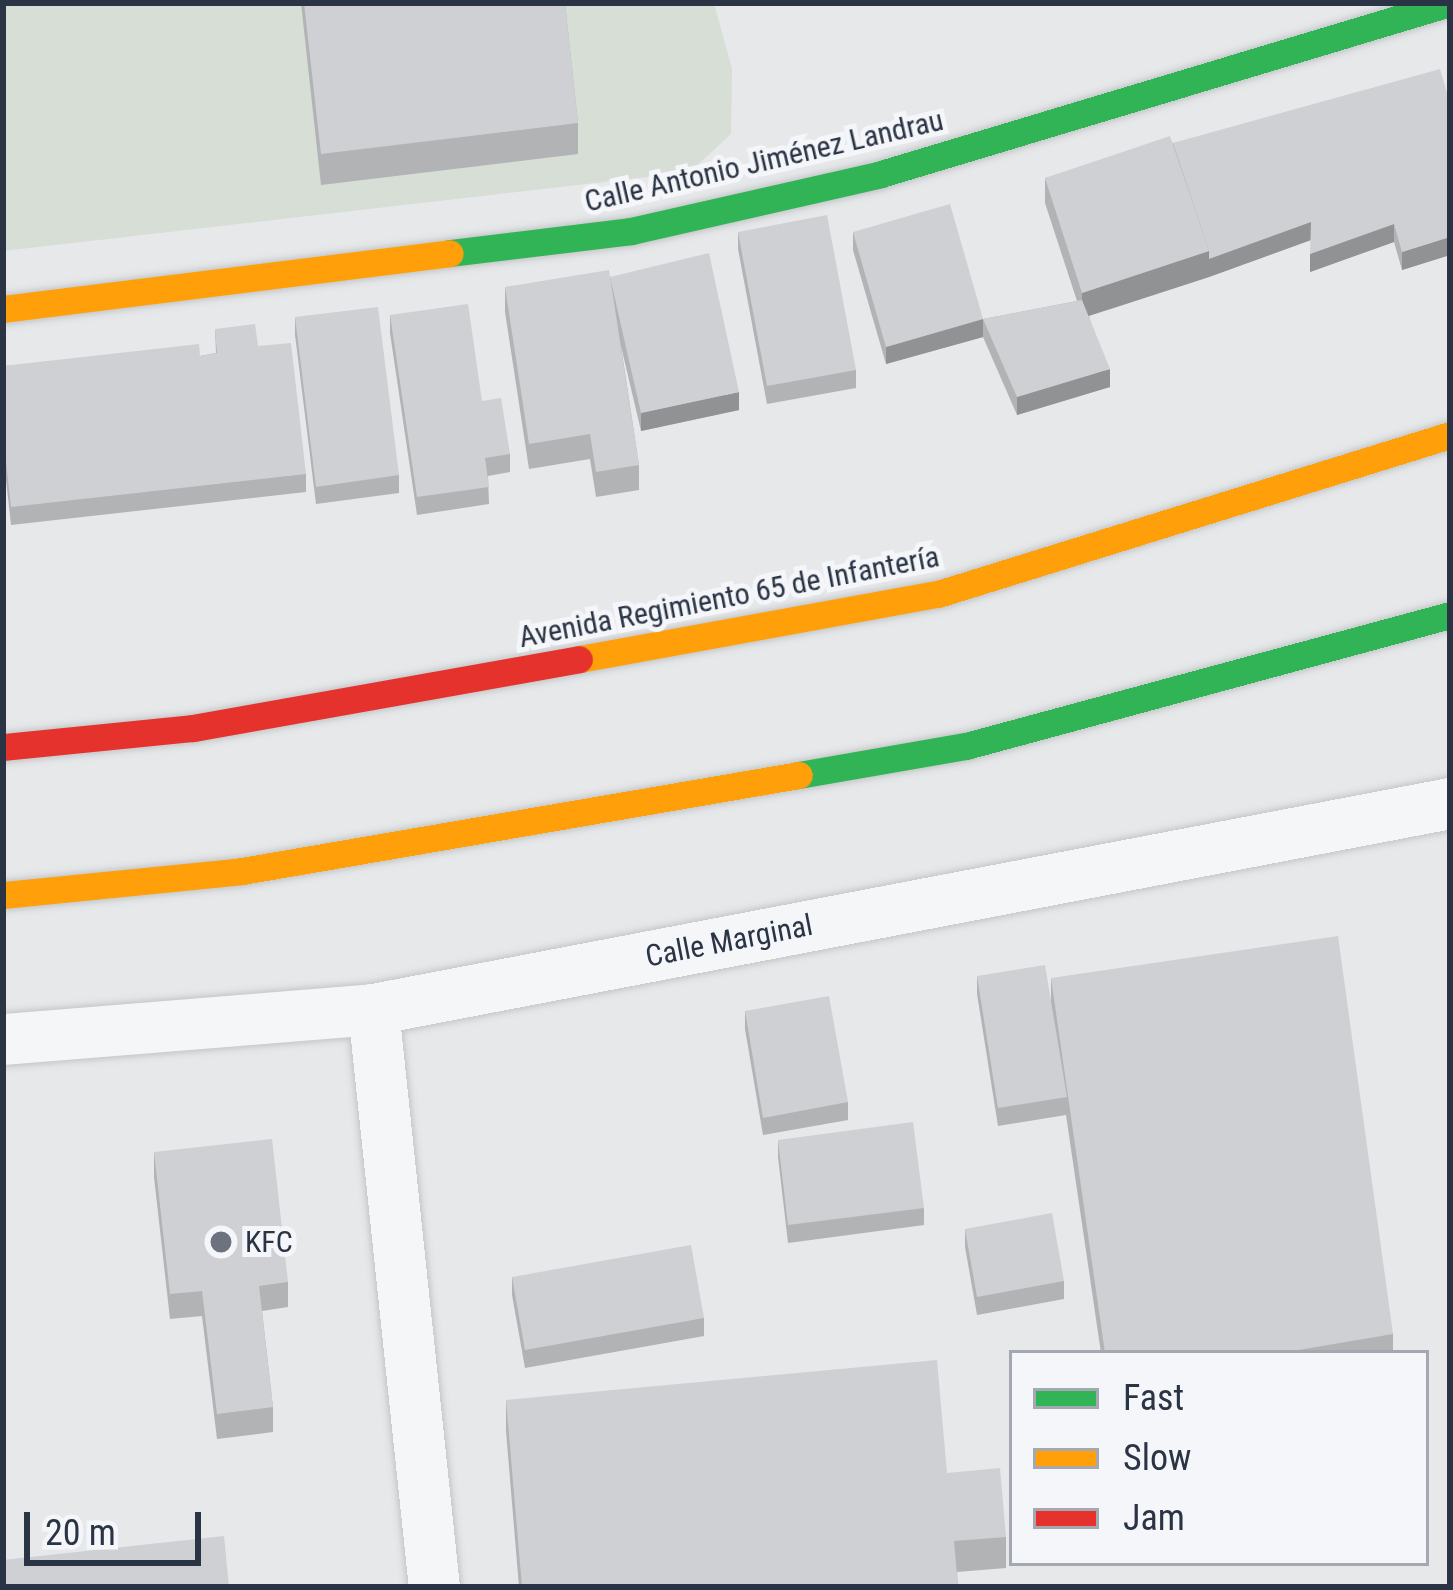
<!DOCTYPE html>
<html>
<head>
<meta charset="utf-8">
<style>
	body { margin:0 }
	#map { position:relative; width:1453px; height:1590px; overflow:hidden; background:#e6e8ea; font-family:"Roboto Condensed",sans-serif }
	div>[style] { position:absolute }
	.green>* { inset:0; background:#d6ded6 }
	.roads { filter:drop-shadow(0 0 3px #c4c6c8) drop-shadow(0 0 3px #c4c6c8) }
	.street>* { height:51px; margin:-25.5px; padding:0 25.5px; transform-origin:25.5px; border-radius:25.5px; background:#f5f6f7 }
	.fast>* { height:27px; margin:-13.5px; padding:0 13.5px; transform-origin:13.5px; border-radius:13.5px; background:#30b455 }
	.slow>* { height:27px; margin:-13.5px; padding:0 13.5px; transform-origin:13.5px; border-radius:13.5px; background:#ff9f0a }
	.jam>* { height:27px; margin:-13.5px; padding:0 13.5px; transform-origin:13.5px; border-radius:13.5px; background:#e5322d }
	.wall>* { inset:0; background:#b1b3b5 }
	.shaded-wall>* { inset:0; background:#909294 }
	.building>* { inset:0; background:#ced0d3 }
	.dots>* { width:33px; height:33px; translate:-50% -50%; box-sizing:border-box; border:6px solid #f4f6f9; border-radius:50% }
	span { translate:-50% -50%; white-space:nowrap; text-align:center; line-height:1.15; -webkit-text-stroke:10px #f4f6f9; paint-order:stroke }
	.street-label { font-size:30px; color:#2b3445 }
	.poi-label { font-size:30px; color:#2b3445 }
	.left { translate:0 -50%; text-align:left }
	.frame { position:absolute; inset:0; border:6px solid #2b3445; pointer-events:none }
	.legend { position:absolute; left:1009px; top:1350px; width:420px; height:216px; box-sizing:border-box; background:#f4f6f9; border:3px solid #a4a8b1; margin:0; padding:15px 21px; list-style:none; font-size:36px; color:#2b3445 }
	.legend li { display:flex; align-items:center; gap:24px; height:60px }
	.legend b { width:60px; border:3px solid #a4a8b1 }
	.scale { position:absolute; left:24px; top:1512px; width:177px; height:54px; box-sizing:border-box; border:6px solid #2b3445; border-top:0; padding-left:15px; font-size:36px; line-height:42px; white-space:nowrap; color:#2b3445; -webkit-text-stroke:9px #f4f6f9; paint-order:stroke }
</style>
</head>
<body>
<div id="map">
	<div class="green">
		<i style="clip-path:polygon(3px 3px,714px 3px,732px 69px,731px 134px,690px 172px,3px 251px)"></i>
	</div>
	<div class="roads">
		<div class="street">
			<i style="left:373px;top:1009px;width:581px;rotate:83.98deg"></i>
			<i style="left:3px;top:1039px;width:371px;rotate:-4.6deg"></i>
			<i style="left:373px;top:1009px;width:1097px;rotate:-10.83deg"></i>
		</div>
		<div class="fast">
			<i style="left:450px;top:253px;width:182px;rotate:-6.9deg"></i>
			<i style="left:631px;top:231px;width:256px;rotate:-12.8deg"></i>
			<i style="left:881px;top:174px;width:594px;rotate:-16.73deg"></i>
			<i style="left:799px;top:775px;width:169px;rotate:-9.9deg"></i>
			<i style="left:966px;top:746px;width:501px;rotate:-15.14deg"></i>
		</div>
		<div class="slow">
			<i style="left:3px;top:309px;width:450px;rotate:-7.1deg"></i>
			<i style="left:579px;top:659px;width:365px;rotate:-10.3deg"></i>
			<i style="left:938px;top:594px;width:536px;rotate:-17.25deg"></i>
			<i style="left:3px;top:895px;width:240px;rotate:-5.7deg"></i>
			<i style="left:242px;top:871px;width:565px;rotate:-9.78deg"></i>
		</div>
		<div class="jam">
			<i style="left:3px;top:747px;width:191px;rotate:-5.7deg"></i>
			<i style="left:193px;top:728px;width:392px;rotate:-10.1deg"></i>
		</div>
	</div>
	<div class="wall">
		<i style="clip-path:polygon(301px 3px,565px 3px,578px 123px,578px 154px,321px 185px)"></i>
		<i style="clip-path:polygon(1450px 103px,1450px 255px,1402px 270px,1394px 242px,1310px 272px,1311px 240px,1209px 277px,1089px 316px,1110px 387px,1017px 415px,983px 337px,886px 364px,853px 250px,853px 232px,983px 319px,1077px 301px,1045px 203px,1045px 178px,1173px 143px)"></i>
		<i style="clip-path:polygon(738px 232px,856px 370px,856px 388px,767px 404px,738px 249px)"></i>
		<i style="clip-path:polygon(610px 277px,739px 410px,641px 431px,621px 346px,639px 465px,639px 490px,596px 497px,590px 459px,529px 469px,505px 312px,505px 287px)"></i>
		<i style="clip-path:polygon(390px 315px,482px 401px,510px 454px,510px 472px,488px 476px,489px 504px,417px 515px,390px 333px)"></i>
		<i style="clip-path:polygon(295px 317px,399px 475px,399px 493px,316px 504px,295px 335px)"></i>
		<i style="clip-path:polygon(215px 329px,258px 346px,306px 474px,306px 492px,11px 525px,3px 453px,3px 366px,200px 356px,216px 353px)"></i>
		<i style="clip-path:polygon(977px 976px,1051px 1000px,1051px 978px,1393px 1334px,1393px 1353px,1101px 1353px,1066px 1115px,998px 1126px,977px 994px)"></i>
		<i style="clip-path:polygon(745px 1011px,848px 1102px,848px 1120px,763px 1135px,745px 1029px)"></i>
		<i style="clip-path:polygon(778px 1140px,924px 1208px,924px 1225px,788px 1243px,778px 1157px)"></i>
		<i style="clip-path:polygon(154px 1152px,288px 1282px,288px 1307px,262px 1311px,273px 1407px,273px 1432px,217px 1439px,202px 1316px,170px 1319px,154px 1177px)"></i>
		<i style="clip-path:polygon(965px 1229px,1064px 1281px,1064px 1299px,977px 1315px,965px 1247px)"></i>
		<i style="clip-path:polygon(512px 1277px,704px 1318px,704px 1336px,525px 1368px,512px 1295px)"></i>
		<i style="clip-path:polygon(506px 1400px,947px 1473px,1006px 1537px,1006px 1568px,957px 1572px,958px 1587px,519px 1587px,506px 1431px)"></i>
	</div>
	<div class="shaded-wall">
		<i style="clip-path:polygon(1311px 222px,1311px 240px,1209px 277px,1082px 318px,1082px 293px,1209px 251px)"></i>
		<i style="clip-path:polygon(1394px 224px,1394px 242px,1310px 272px,1310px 254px)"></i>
		<i style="clip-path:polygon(1450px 237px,1450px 255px,1402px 270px,1402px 252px)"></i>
		<i style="clip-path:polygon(983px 319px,983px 337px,886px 364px,886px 347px)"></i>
		<i style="clip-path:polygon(1110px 369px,1110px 387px,1017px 415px,1017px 397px)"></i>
		<i style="clip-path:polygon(739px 392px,739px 410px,641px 431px,641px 413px)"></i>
	</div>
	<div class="building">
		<i style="clip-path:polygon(304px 3px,565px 3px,578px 123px,321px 154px)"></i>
		<i style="clip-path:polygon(1440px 69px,1450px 103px,1450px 237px,1402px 252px,1394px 224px,1310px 254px,1311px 222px,1209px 259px,1209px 251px,1173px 143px)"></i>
		<i style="clip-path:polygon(1170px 136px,1209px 251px,1082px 293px,1045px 178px)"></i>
		<i style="clip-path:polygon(950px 204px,983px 319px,886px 347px,853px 232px)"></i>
		<i style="clip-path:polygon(827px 215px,856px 370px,767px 386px,738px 232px)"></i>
		<i style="clip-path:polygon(709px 253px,739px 392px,641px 413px,610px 277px)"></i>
		<i style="clip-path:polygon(609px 270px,639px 465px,596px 472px,590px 434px,529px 444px,505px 287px)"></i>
		<i style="clip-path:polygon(1082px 300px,1110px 369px,1017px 397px,983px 319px)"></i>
		<i style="clip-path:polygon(468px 304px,482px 401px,501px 398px,510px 454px,485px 458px,489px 487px,417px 497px,390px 315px)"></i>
		<i style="clip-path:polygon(378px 307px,399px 475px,316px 487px,295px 317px)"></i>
		<i style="clip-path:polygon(255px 324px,258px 346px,291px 343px,306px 474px,11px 507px,3px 436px,3px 366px,199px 344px,200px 356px,217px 353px,215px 329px)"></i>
		<i style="clip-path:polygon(1338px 936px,1393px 1334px,1281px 1353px,1105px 1353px,1051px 978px)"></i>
		<i style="clip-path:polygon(1045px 965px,1067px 1097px,998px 1108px,977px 976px)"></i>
		<i style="clip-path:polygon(829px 996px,848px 1102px,763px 1118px,745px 1011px)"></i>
		<i style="clip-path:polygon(913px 1122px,924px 1208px,788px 1225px,778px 1140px)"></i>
		<i style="clip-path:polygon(272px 1139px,288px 1282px,259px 1286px,273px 1407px,217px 1414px,202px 1291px,170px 1294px,154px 1152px)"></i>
		<i style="clip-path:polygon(1052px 1213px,1064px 1281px,977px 1297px,965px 1229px)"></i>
		<i style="clip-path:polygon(691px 1245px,704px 1318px,525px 1350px,512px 1277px)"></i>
		<i style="clip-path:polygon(937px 1360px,947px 1473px,1000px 1468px,1006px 1537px,954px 1541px,958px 1587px,522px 1587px,506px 1400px)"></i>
		<i style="clip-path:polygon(224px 1536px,229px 1587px,3px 1587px,3px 1560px)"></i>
	</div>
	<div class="dots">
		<i style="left:221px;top:1242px;background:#6c737f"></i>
	</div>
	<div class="street-label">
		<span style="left:764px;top:161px;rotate:-13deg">Calle Antonio Jiménez Landrau</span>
		<span style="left:729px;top:597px;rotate:-11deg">Avenida Regimiento 65 de Infantería</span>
		<span style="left:729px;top:941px;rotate:-11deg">Calle Marginal</span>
	</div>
	<div class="poi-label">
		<span class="left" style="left:245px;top:1242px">KFC</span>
	</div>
	<div class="frame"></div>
	<ul class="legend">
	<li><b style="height:15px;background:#30b455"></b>Fast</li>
	<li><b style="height:15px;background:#ff9f0a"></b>Slow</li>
	<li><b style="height:15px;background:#e5322d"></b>Jam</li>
	</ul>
	<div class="scale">20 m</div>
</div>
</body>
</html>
